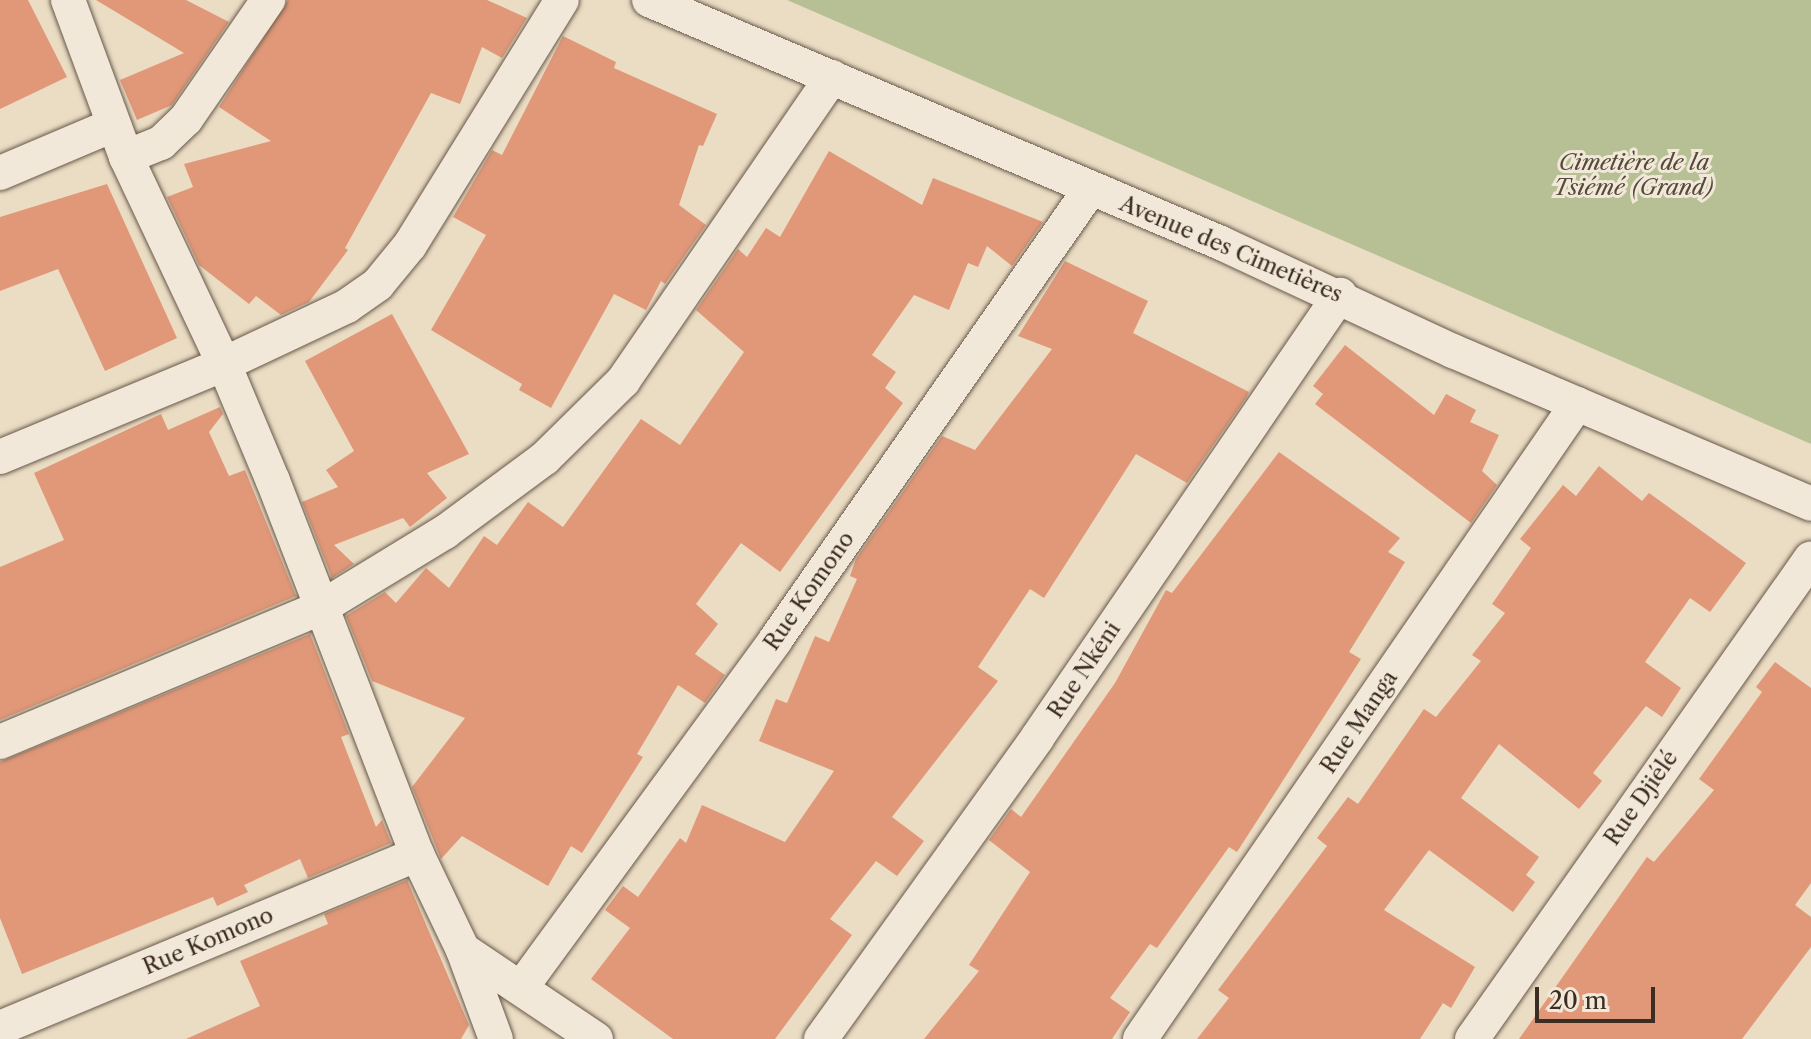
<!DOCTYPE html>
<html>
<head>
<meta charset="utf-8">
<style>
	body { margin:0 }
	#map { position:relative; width:1811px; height:1039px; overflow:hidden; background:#ebdcc4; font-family:"Libre Caslon Text",serif }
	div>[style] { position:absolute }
	.green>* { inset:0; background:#b7c094 }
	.building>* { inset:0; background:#e09879 }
	.roads { filter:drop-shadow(0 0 2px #68594a) drop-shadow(0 0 2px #68594a) }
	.street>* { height:34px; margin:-17px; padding:0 17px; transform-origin:17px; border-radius:17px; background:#f2e8d9 }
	span { translate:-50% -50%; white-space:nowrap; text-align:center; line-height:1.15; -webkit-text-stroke:6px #f2e8d9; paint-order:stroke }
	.park-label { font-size:22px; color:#554a39; font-style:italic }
	.street-label { font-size:22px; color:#3c2d22 }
	.scale { position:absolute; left:1535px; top:987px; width:120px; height:36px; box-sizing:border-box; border:4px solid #3c2d22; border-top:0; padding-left:10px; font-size:24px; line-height:28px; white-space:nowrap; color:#3c2d22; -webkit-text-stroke:6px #f2e8d9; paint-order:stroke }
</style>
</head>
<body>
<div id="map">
	<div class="green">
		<i style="clip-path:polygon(787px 0,1811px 0,1811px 444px,1640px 369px)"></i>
	</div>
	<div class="building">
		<i style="clip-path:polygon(0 0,28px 0,67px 77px,0 109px)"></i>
		<i style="clip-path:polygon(96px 0,186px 0,229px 22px,172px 105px,137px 120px,120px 80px,184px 53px)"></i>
		<i style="clip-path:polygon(288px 0,487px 0,527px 18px,502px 58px,482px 47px,460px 104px,431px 93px,345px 248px,348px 250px,309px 302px,281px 315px,256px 296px,249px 304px,199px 265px,167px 197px,193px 187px,184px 164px,271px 141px,219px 107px)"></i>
		<i style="clip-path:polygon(563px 36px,616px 62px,614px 68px,717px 114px,703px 146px,699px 145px,679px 205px,706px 225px,665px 284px,661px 281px,646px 310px,614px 294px,551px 408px,519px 390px,522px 384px,431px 330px,486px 235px,453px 217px,492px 150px,502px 155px)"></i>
		<i style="clip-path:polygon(829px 151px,922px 205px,933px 178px,1043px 222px,1012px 266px,987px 246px,978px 267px,968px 263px,949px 310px,914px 295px,872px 355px,896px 372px,885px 388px,903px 403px,780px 572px,741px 543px,696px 604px,718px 624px,695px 654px,725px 675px,705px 703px,678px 685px,637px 754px,643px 757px,582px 853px,571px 846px,548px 886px,462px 836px,441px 859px,412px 787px,465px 718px,372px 681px,346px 616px,385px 592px,396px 603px,426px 568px,449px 588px,484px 536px,497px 545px,528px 502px,563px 527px,641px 419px,680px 445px,744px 352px,696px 310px,738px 249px,747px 257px,766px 228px,780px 237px)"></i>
		<i style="clip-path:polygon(107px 184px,177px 338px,105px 371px,58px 269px,0 291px,0 217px)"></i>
		<i style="clip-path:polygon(1065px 261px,1148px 301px,1133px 333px,1249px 392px,1246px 398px,1187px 483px,1136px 454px,1044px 598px,1030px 589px,978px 667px,998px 681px,892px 817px,924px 841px,897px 876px,876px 861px,830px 919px,852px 935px,775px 1039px,673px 1039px,591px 979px,630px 928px,605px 910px,623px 886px,638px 897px,680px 838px,686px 843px,702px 805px,785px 842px,834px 771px,759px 741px,776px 699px,787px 703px,815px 636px,829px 642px,857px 579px,850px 576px,856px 559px,942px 436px,975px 450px,1052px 349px,1018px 336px)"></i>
		<i style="clip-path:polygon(392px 314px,469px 454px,427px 473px,447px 498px,410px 527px,403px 518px,334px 545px,354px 564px,332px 578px,302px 502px,338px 487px,326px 470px,354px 451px,305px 361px)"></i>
		<i style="clip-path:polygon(1345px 345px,1434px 415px,1446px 394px,1476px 410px,1470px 422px,1499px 435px,1482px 471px,1497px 485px,1471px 523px,1315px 404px,1323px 394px,1313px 386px)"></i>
		<i style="clip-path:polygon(220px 407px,223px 414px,209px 432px,229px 476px,245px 470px,296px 596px,0 720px,0 567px,64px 540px,34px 473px,161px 414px,168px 430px)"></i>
		<i style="clip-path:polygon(1279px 452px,1400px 538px,1388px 552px,1405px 562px,1349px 652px,1361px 659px,1237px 852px,1229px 847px,1157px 948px,1150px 944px,1110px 998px,1130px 1012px,1112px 1039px,924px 1039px,979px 971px,969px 965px,1030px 872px,989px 840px,1011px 809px,1021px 817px,1115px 683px,1166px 590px,1172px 593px)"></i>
		<i style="clip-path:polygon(1599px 466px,1642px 501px,1649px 493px,1746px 563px,1710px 612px,1690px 598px,1645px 662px,1681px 688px,1662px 717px,1646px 706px,1593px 773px,1602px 781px,1579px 809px,1499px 744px,1461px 798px,1539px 857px,1526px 875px,1535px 882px,1513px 912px,1429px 850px,1384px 910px,1475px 967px,1451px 1008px,1443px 1003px,1420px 1039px,1197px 1039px,1229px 998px,1218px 990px,1327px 846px,1317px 838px,1348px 797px,1358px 804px,1424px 709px,1436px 717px,1481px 661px,1472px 655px,1505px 613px,1492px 604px,1531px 548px,1520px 539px,1563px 485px,1576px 496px)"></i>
		<i style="clip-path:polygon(310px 634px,349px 734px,341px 737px,376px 827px,382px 820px,391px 843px,308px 878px,300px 859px,244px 885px,248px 892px,217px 906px,213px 897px,22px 974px,0 918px,0 762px)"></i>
		<i style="clip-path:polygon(1775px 662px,1811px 688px,1811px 883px,1795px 905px,1811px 917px,1811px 947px,1742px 1039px,1519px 1039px,1647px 857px,1654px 862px,1714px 790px,1699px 779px,1762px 692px,1756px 687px)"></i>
		<i style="clip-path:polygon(407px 880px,469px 1025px,461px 1039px,186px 1039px,260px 1006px,240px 961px,328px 924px,324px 914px)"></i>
	</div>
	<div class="roads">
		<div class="street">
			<i style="left:68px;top:0;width:167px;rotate:69.7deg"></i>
			<i style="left:126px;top:157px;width:229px;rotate:64.7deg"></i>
			<i style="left:224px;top:364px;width:127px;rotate:67.3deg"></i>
			<i style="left:273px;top:481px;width:400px;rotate:68.9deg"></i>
			<i style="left:417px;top:854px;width:106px;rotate:64.4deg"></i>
			<i style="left:463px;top:950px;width:95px;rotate:69.7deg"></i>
			<i style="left:649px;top:0;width:621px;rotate:23.02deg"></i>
			<i style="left:1221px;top:243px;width:256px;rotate:25deg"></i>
			<i style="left:1453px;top:351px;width:389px;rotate:23.1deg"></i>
			<i style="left:126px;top:157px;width:38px;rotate:-22deg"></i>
			<i style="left:161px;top:143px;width:35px;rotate:-44deg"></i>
			<i style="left:186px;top:119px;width:145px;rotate:-55.4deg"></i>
			<i style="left:0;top:173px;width:123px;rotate:-23deg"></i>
			<i style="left:0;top:457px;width:243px;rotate:-22.5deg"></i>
			<i style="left:224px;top:364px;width:136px;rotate:-25.2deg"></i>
			<i style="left:347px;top:306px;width:38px;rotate:-35deg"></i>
			<i style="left:378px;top:284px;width:50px;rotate:-50.6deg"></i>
			<i style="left:410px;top:245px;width:288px;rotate:-58.2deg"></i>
			<i style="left:0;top:742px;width:349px;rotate:-22.7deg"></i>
			<i style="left:322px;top:607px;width:144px;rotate:-31.4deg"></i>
			<i style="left:445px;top:532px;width:124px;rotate:-36.5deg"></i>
			<i style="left:545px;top:458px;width:110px;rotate:-44.6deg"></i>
			<i style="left:623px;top:381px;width:369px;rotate:-55.5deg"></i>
			<i style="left:463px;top:950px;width:160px;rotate:33.8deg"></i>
			<i style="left:521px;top:988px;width:432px;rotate:-53.8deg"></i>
			<i style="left:776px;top:639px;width:550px;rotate:-55.07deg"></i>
			<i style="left:0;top:1028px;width:452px;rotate:-22.6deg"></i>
			<i style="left:821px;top:1039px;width:370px;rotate:-54.3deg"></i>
			<i style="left:1037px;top:738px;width:537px;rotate:-55.63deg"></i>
			<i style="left:1140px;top:1039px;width:771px;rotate:-55.46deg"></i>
			<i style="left:1472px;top:1039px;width:588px;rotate:-54.82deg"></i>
		</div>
	</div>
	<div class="park-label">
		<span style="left:1634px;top:175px">Cimetière de la<br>Tsiémé (Grand)</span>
	</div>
	<div class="street-label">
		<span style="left:1231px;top:249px;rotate:23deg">Avenue des Cimetières</span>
		<span style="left:809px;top:591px;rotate:-55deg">Rue Komono</span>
		<span style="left:1084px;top:670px;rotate:-56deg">Rue Nkéni</span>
		<span style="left:1359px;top:722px;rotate:-56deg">Rue Manga</span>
		<span style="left:1641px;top:798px;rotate:-55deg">Rue Djiélé</span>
		<span style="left:208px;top:941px;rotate:-23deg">Rue Komono</span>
	</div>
	<div class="scale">20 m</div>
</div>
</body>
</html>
